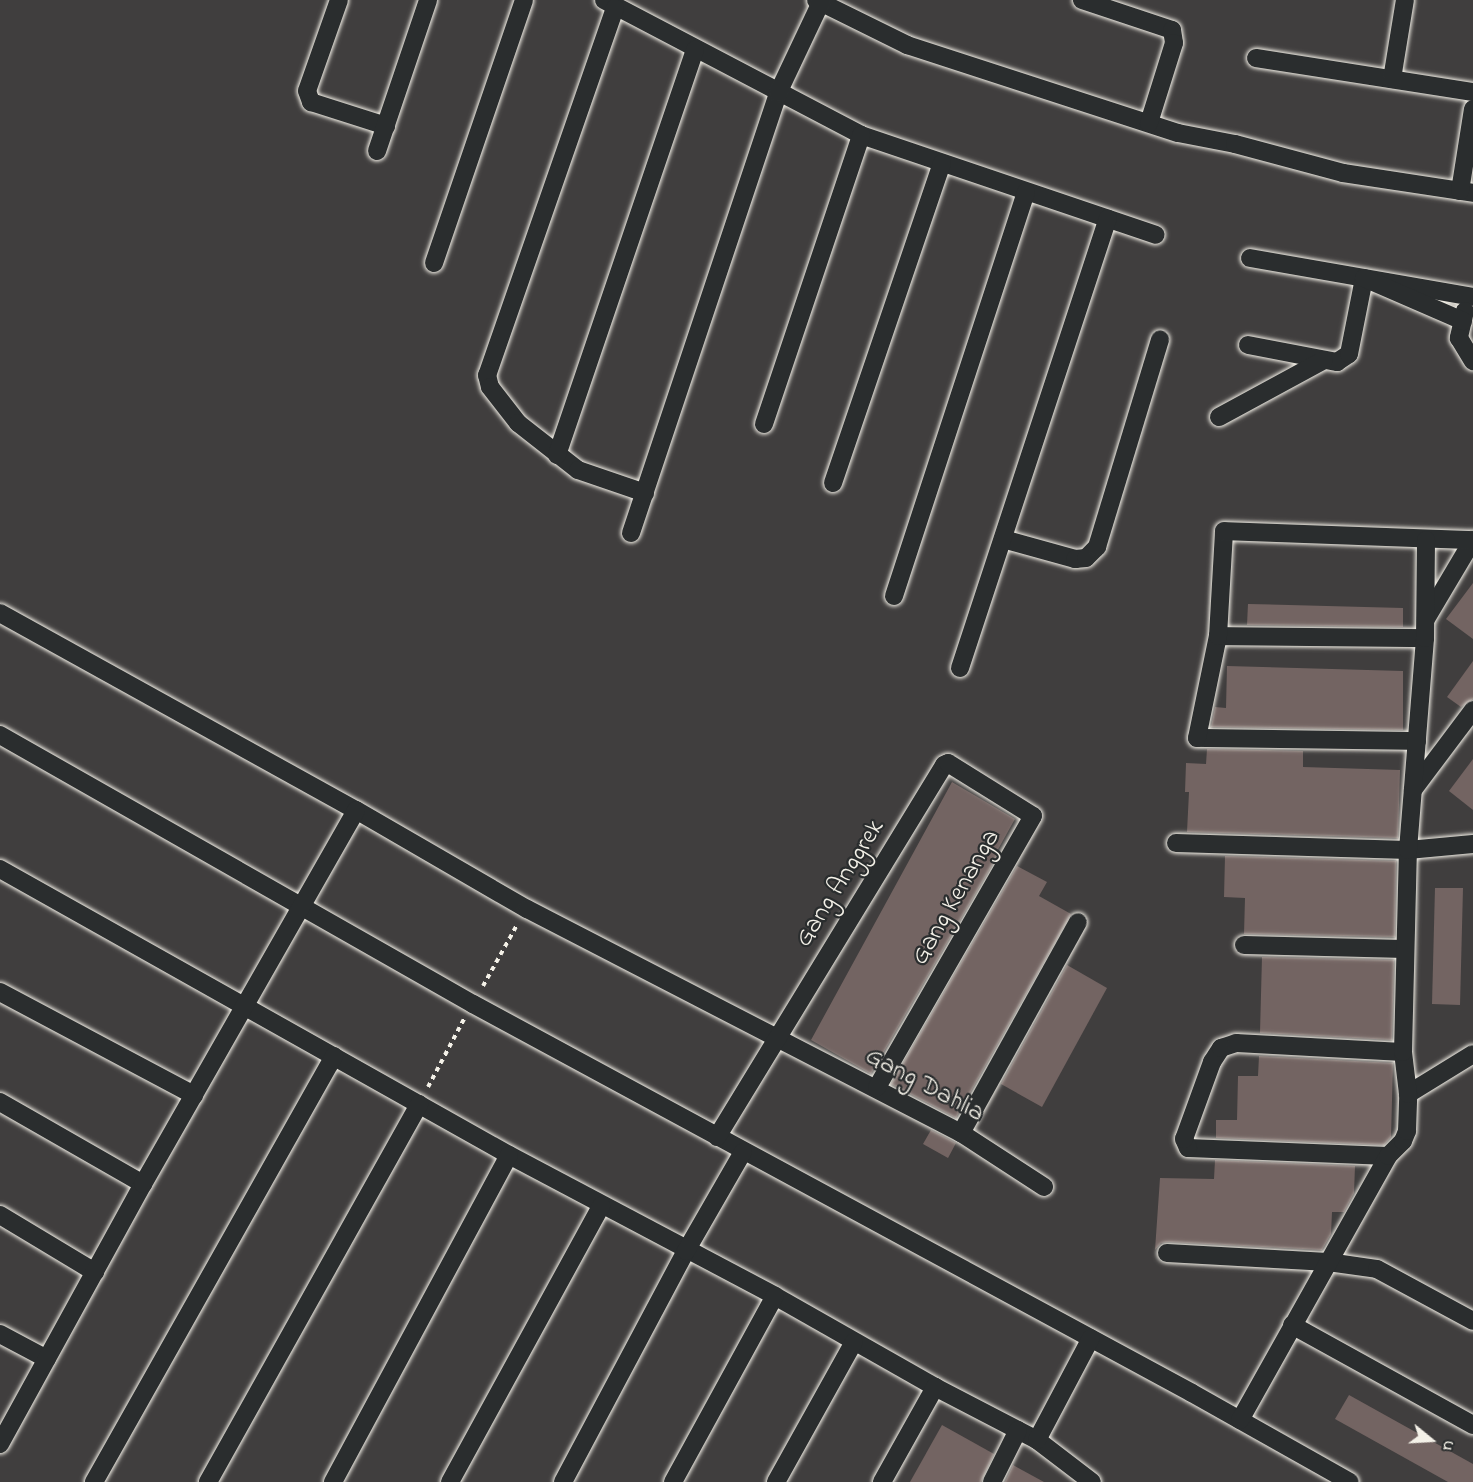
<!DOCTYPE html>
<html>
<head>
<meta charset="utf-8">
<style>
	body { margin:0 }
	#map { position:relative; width:1473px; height:1482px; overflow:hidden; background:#403e3e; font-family:"Indie Flower",sans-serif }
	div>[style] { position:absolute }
	.building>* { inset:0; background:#736462 }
	.path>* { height:4px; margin-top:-2px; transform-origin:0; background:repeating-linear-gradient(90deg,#f4f1e8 0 4.5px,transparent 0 9px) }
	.roads { filter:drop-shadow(0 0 2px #f4f1e8) drop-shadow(0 0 2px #f4f1e8) }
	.minor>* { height:18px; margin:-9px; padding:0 9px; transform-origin:9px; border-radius:9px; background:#2a2d2e }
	span { translate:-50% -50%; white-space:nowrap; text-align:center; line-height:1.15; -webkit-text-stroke:4.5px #2a2d2e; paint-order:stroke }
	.street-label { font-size:26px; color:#f4f1e8 }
	.north { position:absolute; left:1401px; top:1410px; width:60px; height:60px; -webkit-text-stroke:4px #2a2d2e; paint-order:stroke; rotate:108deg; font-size:16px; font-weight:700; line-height:24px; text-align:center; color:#f4f1e8 }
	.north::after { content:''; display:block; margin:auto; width:21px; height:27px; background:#f4f1e8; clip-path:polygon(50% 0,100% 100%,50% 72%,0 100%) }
</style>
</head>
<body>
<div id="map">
	<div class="building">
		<i style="clip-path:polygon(1473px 583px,1473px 639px,1446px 619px)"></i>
		<i style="clip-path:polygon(1248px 604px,1403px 608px,1403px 627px,1247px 625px)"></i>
		<i style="clip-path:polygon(1473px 661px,1473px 699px,1461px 707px,1447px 697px)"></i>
		<i style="clip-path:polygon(1227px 666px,1403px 671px,1403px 730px,1211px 727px,1215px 707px,1226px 708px)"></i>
		<i style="clip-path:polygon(1207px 749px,1303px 751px,1303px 767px,1400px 770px,1398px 838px,1187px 832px,1189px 792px,1185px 792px,1186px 763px,1206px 764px)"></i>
		<i style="clip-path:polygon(1473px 759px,1473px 810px,1449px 791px)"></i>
		<i style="clip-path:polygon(952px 782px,1015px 819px,996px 853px,998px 855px,871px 1074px,811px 1040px)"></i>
		<i style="clip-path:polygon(1225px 856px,1396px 861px,1395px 937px,1244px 934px,1245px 898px,1224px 897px)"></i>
		<i style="clip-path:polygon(1017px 866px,1047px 882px,1039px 896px,1071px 914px,956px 1118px,891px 1084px)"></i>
		<i style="clip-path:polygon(1435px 888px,1463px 888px,1460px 1005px,1432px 1004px)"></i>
		<i style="clip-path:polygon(1262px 957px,1394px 960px,1392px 1040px,1260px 1033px)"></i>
		<i style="clip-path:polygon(1067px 965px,1107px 988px,1042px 1107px,1001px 1084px)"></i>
		<i style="clip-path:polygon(1259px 1056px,1393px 1063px,1391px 1137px,1384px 1145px,1216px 1138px,1216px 1120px,1237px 1120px,1238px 1076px,1258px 1076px)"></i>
		<i style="clip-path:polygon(931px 1130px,956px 1143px,948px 1158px,923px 1144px)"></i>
		<i style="clip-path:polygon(1215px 1160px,1355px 1166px,1354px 1193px,1344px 1212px,1332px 1212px,1331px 1234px,1322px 1250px,1168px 1242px,1161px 1243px,1155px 1250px,1160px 1178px,1214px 1179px)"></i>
		<i style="clip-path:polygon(1349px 1395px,1473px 1464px,1473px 1482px,1448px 1482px,1335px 1419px)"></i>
		<i style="clip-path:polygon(942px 1425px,994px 1454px,981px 1482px,910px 1482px)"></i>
		<i style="clip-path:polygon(1013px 1465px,1044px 1482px,1005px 1482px)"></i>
	</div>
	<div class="path">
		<i style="left:483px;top:986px;width:70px;rotate:-60.9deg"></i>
		<i style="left:428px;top:1087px;width:77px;rotate:-62.1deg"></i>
	</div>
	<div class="roads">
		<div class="minor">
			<i style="left:339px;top:0;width:96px;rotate:109.4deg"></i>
			<i style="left:307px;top:91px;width:12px;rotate:70deg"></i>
			<i style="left:311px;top:102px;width:79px;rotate:17.7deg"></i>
			<i style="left:604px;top:0;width:290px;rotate:27.7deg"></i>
			<i style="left:861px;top:135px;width:311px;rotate:18.7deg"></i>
			<i style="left:816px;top:0;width:102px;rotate:26.3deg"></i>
			<i style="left:907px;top:45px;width:285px;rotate:18deg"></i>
			<i style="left:1178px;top:133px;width:58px;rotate:10.9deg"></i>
			<i style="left:1235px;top:144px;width:112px;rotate:15deg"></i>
			<i style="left:1343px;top:173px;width:132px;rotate:8.7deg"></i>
			<i style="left:1082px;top:0;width:95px;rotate:18.4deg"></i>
			<i style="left:1172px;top:30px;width:13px;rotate:81deg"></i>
			<i style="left:1174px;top:43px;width:84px;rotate:107.4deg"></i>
			<i style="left:615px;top:8px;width:389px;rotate:109.2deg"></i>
			<i style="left:487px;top:375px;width:12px;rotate:76deg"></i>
			<i style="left:490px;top:387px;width:46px;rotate:52.1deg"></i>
			<i style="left:518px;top:423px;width:76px;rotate:38.1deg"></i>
			<i style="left:578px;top:470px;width:71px;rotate:18.9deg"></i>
			<i style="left:1256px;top:58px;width:220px;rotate:8.9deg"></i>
			<i style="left:1392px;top:79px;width:80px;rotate:-80.7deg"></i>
			<i style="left:377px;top:151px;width:159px;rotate:-71.3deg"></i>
			<i style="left:1460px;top:191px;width:83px;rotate:-81deg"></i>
			<i style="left:1250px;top:258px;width:226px;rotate:9.9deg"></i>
			<i style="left:434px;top:263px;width:278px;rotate:-71.1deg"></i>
			<i style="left:1465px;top:311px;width:28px;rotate:103deg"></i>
			<i style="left:1459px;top:338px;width:27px;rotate:59deg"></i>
			<i style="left:1248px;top:345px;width:91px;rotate:10.8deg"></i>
			<i style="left:1337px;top:362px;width:14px;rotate:-34deg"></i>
			<i style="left:1349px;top:354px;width:77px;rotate:-78.8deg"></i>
			<i style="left:1364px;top:278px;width:108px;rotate:23.5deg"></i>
			<i style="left:1219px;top:417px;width:119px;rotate:-28.5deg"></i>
			<i style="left:764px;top:424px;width:305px;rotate:-71.4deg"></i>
			<i style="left:557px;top:455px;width:428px;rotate:-71.2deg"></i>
			<i style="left:833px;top:483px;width:338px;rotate:-71.2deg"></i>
			<i style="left:631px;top:533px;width:464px;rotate:-71.5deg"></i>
			<i style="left:778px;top:93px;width:101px;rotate:-64.7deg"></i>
			<i style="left:1003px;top:539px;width:75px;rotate:15.5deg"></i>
			<i style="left:1075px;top:559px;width:11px;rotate:-5deg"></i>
			<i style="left:1086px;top:558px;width:16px;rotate:-45deg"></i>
			<i style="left:1097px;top:547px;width:217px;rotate:-73.1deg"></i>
			<i style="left:894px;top:596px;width:425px;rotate:-71.9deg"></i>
			<i style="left:0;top:613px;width:407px;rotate:29deg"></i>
			<i style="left:356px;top:810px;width:198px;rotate:30.1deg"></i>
			<i style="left:527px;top:909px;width:488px;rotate:27.3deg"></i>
			<i style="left:961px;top:1133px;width:99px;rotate:33deg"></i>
			<i style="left:1426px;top:619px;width:92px;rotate:-59.3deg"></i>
			<i style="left:1218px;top:636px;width:207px;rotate:0.6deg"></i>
			<i style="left:960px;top:668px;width:473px;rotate:-71.8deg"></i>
			<i style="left:0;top:735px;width:544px;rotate:29.63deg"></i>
			<i style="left:473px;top:1004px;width:817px;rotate:28.41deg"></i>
			<i style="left:1192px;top:1393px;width:181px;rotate:29.4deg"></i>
			<i style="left:1417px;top:741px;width:220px;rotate:-179.2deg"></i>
			<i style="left:1197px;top:738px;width:104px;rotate:-78.4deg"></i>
			<i style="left:1218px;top:636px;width:105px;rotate:-86.7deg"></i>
			<i style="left:1224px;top:531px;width:249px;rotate:2.1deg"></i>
			<i style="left:1413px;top:790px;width:100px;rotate:-53.1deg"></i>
			<i style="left:1176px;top:843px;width:232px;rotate:1.7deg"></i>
			<i style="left:1408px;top:850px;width:65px;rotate:-5.3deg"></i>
			<i style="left:0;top:869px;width:584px;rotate:29.33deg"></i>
			<i style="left:509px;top:1155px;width:301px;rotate:27.9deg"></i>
			<i style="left:775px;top:1296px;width:184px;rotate:29.6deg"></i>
			<i style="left:935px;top:1387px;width:115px;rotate:27.5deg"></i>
			<i style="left:1037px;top:1440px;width:69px;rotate:37.4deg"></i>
			<i style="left:1244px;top:945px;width:161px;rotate:1.4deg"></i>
			<i style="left:0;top:992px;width:220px;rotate:28deg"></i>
			<i style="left:1408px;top:1094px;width:76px;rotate:-31.6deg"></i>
			<i style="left:0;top:1102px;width:165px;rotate:29.8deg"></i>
			<i style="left:961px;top:1133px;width:241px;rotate:-61deg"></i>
			<i style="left:717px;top:1137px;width:436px;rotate:-58.6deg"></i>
			<i style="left:944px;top:765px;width:4px;rotate:-27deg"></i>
			<i style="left:948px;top:763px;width:100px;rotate:31.9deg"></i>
			<i style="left:1033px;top:816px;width:313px;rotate:119.9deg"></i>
			<i style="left:1388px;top:1156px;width:200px;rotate:-177.7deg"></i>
			<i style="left:1188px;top:1148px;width:10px;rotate:-114deg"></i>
			<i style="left:1184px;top:1139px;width:82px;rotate:-70deg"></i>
			<i style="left:1212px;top:1062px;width:17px;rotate:-57deg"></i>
			<i style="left:1221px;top:1048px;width:16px;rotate:-18deg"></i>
			<i style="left:1236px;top:1043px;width:167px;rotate:3.1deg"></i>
			<i style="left:0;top:1215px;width:111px;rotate:31deg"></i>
			<i style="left:1167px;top:1253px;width:161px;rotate:3.2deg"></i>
			<i style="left:1328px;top:1262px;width:49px;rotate:8.1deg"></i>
			<i style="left:1377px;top:1269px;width:109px;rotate:28.4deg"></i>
			<i style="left:1292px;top:1325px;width:207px;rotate:28.9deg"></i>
			<i style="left:0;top:1334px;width:53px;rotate:28deg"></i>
			<i style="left:1240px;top:1420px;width:303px;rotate:-60.7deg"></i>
			<i style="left:1388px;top:1156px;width:21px;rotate:-45deg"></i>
			<i style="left:1403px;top:1141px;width:11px;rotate:-68deg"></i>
			<i style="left:1407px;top:1131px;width:37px;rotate:-88deg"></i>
			<i style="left:1408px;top:1094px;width:42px;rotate:-96.8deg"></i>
			<i style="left:1403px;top:1052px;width:202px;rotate:-88.6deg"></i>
			<i style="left:1408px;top:850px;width:213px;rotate:-85.4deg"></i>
			<i style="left:1425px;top:638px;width:98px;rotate:-89.4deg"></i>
			<i style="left:1037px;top:1440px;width:115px;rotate:-62.1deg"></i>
			<i style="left:0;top:1444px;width:297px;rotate:-61.2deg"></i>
			<i style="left:143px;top:1184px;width:430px;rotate:-60.3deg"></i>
			<i style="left:94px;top:1482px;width:489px;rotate:-60.6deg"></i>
			<i style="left:208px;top:1482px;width:433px;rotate:-60.8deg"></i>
			<i style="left:333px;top:1482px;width:371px;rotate:-61.7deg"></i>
			<i style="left:450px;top:1482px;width:315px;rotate:-61.3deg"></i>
			<i style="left:563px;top:1482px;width:262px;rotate:-62deg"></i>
			<i style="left:686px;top:1251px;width:114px;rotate:-60.1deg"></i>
			<i style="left:673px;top:1482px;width:212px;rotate:-61.3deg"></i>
			<i style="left:776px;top:1482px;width:160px;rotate:-60.9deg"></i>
			<i style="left:882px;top:1482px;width:109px;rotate:-60.8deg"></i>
			<i style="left:992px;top:1482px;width:58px;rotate:-63.4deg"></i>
		</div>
	</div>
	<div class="street-label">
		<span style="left:841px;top:884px;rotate:-58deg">Gang Anggrek</span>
		<span style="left:957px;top:898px;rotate:-60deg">Gang Kenanga</span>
		<span style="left:924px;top:1086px;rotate:28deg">Gang Dahlia</span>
	</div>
	<div class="north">U</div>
</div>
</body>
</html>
